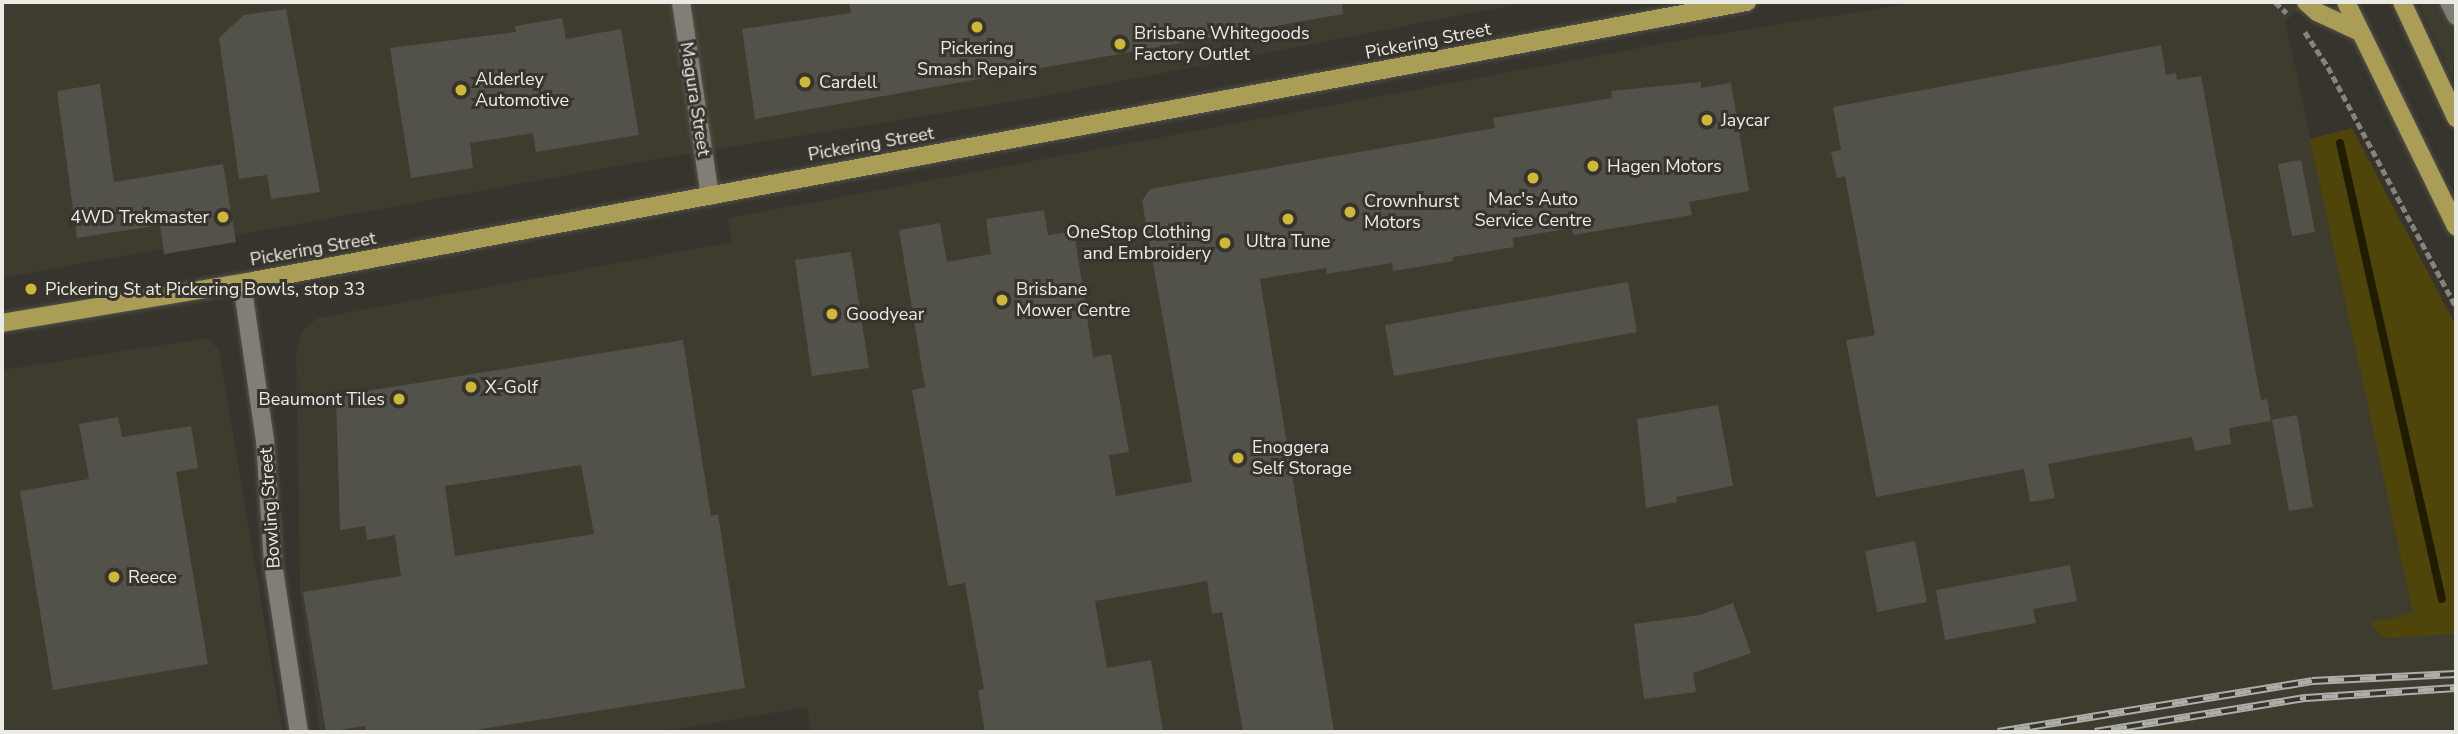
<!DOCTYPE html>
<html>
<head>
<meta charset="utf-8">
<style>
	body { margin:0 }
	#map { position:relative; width:2458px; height:734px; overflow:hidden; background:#36342d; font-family:"Nunito Sans",sans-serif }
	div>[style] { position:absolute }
	.built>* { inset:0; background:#3e3c2e }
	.green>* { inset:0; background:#4f450a }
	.stream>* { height:8px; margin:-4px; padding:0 4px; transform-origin:4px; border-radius:4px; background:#211b00 }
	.building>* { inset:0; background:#53524a }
	.path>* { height:4.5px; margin-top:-2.25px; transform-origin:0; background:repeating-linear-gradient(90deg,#85837d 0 7px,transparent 0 10.5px) }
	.roads { filter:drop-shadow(0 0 2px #53524b) drop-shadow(0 0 2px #53524b) }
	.minor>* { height:18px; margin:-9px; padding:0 9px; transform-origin:9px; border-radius:9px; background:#807e75 }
	.major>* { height:18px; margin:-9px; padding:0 9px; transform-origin:9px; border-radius:9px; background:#aa9d56 }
	.rail>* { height:8px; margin-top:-4px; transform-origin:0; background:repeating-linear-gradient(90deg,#36342d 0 16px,#aeaea8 0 32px); box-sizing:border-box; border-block:2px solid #aeaea8 }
	.dots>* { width:19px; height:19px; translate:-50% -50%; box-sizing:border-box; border:4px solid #36342d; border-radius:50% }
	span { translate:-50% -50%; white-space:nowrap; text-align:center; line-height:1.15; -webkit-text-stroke:6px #36342d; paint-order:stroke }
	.poi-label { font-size:18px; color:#ebebe6 }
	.left { translate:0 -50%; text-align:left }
	.right { translate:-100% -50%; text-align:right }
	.street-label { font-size:18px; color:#ebebe6 }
	.frame { position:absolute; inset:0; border:4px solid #ebebe6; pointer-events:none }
</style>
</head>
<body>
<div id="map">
	<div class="built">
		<i style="clip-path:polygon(2px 2px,1528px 2px,1024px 100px,644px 161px,2px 278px)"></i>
		<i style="clip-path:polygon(1921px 2px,2292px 2px,2300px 10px,2285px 21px,2370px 410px,2456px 619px,2456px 732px,811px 732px,807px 707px,657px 732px,320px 732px,300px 590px,296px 349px,303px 330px,318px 318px,732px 242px,728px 218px,1698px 37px)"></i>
		<i style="clip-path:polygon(2418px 2px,2456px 2px,2453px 79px,2425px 17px)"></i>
		<i style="clip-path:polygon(207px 338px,219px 350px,283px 732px,2px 732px,2px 370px)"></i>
	</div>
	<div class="green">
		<i style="clip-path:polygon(2352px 128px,2456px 326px,2456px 634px,2383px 638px,2370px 623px,2413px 613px,2310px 139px)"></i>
	</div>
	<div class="stream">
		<i style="left:2340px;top:143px;width:467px;rotate:77.4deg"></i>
	</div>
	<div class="building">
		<i style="clip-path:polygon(849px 2px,1342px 2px,1343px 14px,755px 119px,742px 29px,851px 13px)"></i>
		<i style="clip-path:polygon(286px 9px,320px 192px,271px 199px,267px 175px,239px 179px,219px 38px,244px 15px)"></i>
		<i style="clip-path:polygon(562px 18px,566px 39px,621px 29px,639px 135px,536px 152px,533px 133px,470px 143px,473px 168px,411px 178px,390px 48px,516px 32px,515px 26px)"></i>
		<i style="clip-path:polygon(2161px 45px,2166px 75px,2176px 73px,2177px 80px,2201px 76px,2261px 400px,2267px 399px,2271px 421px,2229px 428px,2231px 444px,2195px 451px,2192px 437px,2048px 464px,2055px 498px,2030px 502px,2024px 469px,1876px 497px,1846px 340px,1875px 335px,1845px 176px,1837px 178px,1831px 152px,1841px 150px,1833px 107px)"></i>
		<i style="clip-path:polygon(1701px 82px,1701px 88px,1731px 83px,1749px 191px,1689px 202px,1692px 215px,1573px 235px,1572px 228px,1513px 238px,1514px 247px,1453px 257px,1453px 261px,1393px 271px,1392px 263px,1327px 274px,1326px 268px,1260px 279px,1334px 732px,1243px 732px,1222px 612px,1212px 614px,1207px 581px,1095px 601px,1107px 668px,1151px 660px,1163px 732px,985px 732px,978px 690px,984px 689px,965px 583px,948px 586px,912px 390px,925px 387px,899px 230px,940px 223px,947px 262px,991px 254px,986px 219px,1044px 210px,1048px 235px,1074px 231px,1093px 357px,1111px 354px,1129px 452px,1109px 455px,1116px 496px,1192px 482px,1142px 201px,1150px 189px,1495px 128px,1493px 118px,1612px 98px,1611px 91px)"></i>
		<i style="clip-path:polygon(100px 84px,114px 182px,223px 164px,236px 242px,164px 254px,160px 225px,77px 238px,57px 91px)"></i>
		<i style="clip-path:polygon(2301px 160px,2315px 232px,2292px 236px,2278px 164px)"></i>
		<i style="clip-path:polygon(851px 252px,869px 368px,812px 376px,795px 260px)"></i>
		<i style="clip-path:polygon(1628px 282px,1637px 332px,1394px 376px,1385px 325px)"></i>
		<i style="clip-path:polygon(evenodd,683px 340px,711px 516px,718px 514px,745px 688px,462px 732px,366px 732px,365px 726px,326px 732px,303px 592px,401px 576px,395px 535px,367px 540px,365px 526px,340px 530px,336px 396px,683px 340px,581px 465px,594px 534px,455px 556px,445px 486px,581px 465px)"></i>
		<i style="clip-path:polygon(1718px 405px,1733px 486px,1676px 497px,1677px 502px,1646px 508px,1637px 419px)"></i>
		<i style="clip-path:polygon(2297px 415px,2313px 507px,2289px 511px,2272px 420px)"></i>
		<i style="clip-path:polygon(118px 417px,122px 437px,191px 426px,198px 468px,176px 472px,208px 664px,53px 690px,20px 491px,89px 479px,79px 424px)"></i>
		<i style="clip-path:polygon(1915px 541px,1927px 602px,1877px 612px,1865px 551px)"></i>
		<i style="clip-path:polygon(2070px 565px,2077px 601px,2033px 609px,2036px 623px,1945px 640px,1936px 590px)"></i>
		<i style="clip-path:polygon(1733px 603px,1751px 653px,1693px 673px,1696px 692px,1644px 699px,1634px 624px,1700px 615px)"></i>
	</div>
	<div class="path">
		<i style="left:2275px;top:2px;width:16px;rotate:43deg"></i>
		<i style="left:2305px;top:32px;width:42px;rotate:56.7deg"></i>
		<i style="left:2328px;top:67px;width:272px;rotate:61.9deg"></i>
	</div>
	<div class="roads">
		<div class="minor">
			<i style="left:681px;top:2px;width:196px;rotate:81.5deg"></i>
			<i style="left:2449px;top:2px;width:16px;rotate:63deg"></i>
			<i style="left:242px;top:283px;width:159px;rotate:81.7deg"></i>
			<i style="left:265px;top:440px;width:123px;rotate:86.3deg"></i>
			<i style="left:273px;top:563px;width:171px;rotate:81.3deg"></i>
		</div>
		<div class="major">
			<i style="left:2306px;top:2px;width:15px;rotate:42deg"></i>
			<i style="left:2317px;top:12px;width:47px;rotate:24.9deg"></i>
			<i style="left:2346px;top:2px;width:250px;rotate:63.9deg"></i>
			<i style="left:2402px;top:2px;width:128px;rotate:65deg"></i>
			<i style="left:2px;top:323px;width:260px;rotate:-9.5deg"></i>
			<i style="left:258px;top:280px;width:1515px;rotate:-10.58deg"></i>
		</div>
	</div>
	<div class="rail">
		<i style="left:1998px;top:732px;width:318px;rotate:-9.2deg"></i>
		<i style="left:2312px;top:681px;width:144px;rotate:-2.8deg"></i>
		<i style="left:2095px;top:732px;width:214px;rotate:-9.2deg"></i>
		<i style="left:2306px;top:698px;width:150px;rotate:-3.8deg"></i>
	</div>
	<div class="dots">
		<i style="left:977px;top:27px;background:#cfb837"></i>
		<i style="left:1120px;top:44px;background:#cfb837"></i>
		<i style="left:805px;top:82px;background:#cfb837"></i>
		<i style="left:461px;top:90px;background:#cfb837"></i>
		<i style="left:1707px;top:120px;background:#cfb837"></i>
		<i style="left:1593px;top:166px;background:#cfb837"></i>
		<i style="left:1533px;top:178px;background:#cfb837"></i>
		<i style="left:1350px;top:212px;background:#cfb837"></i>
		<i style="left:223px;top:217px;background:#cfb837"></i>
		<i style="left:1288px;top:219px;background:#cfb837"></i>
		<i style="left:1225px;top:243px;background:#cfb837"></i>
		<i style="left:31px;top:289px;background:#cfb837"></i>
		<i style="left:1002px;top:300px;background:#cfb837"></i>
		<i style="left:832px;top:314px;background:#cfb837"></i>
		<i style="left:471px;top:387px;background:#cfb837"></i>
		<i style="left:399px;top:399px;background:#cfb837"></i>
		<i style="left:1238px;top:458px;background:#cfb837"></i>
		<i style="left:114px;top:577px;background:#cfb837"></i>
	</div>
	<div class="poi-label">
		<span class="left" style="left:1134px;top:44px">Brisbane Whitegoods<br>Factory Outlet</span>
		<span style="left:977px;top:59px">Pickering<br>Smash Repairs</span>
		<span class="left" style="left:475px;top:90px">Alderley<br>Automotive</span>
		<span class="left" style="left:819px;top:82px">Cardell</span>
		<span class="left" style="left:1721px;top:120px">Jaycar</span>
		<span class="left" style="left:1607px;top:166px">Hagen Motors</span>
		<span style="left:1533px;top:210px">Mac's Auto<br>Service Centre</span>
		<span class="left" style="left:1364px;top:212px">Crownhurst<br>Motors</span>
		<span class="right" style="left:209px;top:217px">4WD Trekmaster</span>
		<span class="right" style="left:1211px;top:243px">OneStop Clothing<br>and Embroidery</span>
		<span style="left:1288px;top:241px">Ultra Tune</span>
		<span class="left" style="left:45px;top:289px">Pickering St at Pickering Bowls, stop 33</span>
		<span class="left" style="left:1016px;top:300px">Brisbane<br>Mower Centre</span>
		<span class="left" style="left:846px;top:314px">Goodyear</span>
		<span class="left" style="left:485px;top:387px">X-Golf</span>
		<span class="right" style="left:385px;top:399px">Beaumont Tiles</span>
		<span class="left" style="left:1252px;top:458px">Enoggera<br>Self Storage</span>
		<span class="left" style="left:128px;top:577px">Reece</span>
	</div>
	<div class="street-label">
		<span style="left:1428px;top:41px;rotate:-11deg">Pickering Street</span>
		<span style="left:695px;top:99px;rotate:81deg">Magura Street</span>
		<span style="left:871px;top:144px;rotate:-10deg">Pickering Street</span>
		<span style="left:313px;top:249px;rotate:-10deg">Pickering Street</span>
		<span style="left:270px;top:508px;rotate:-94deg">Bowling Street</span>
	</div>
	<div class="frame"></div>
</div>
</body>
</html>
